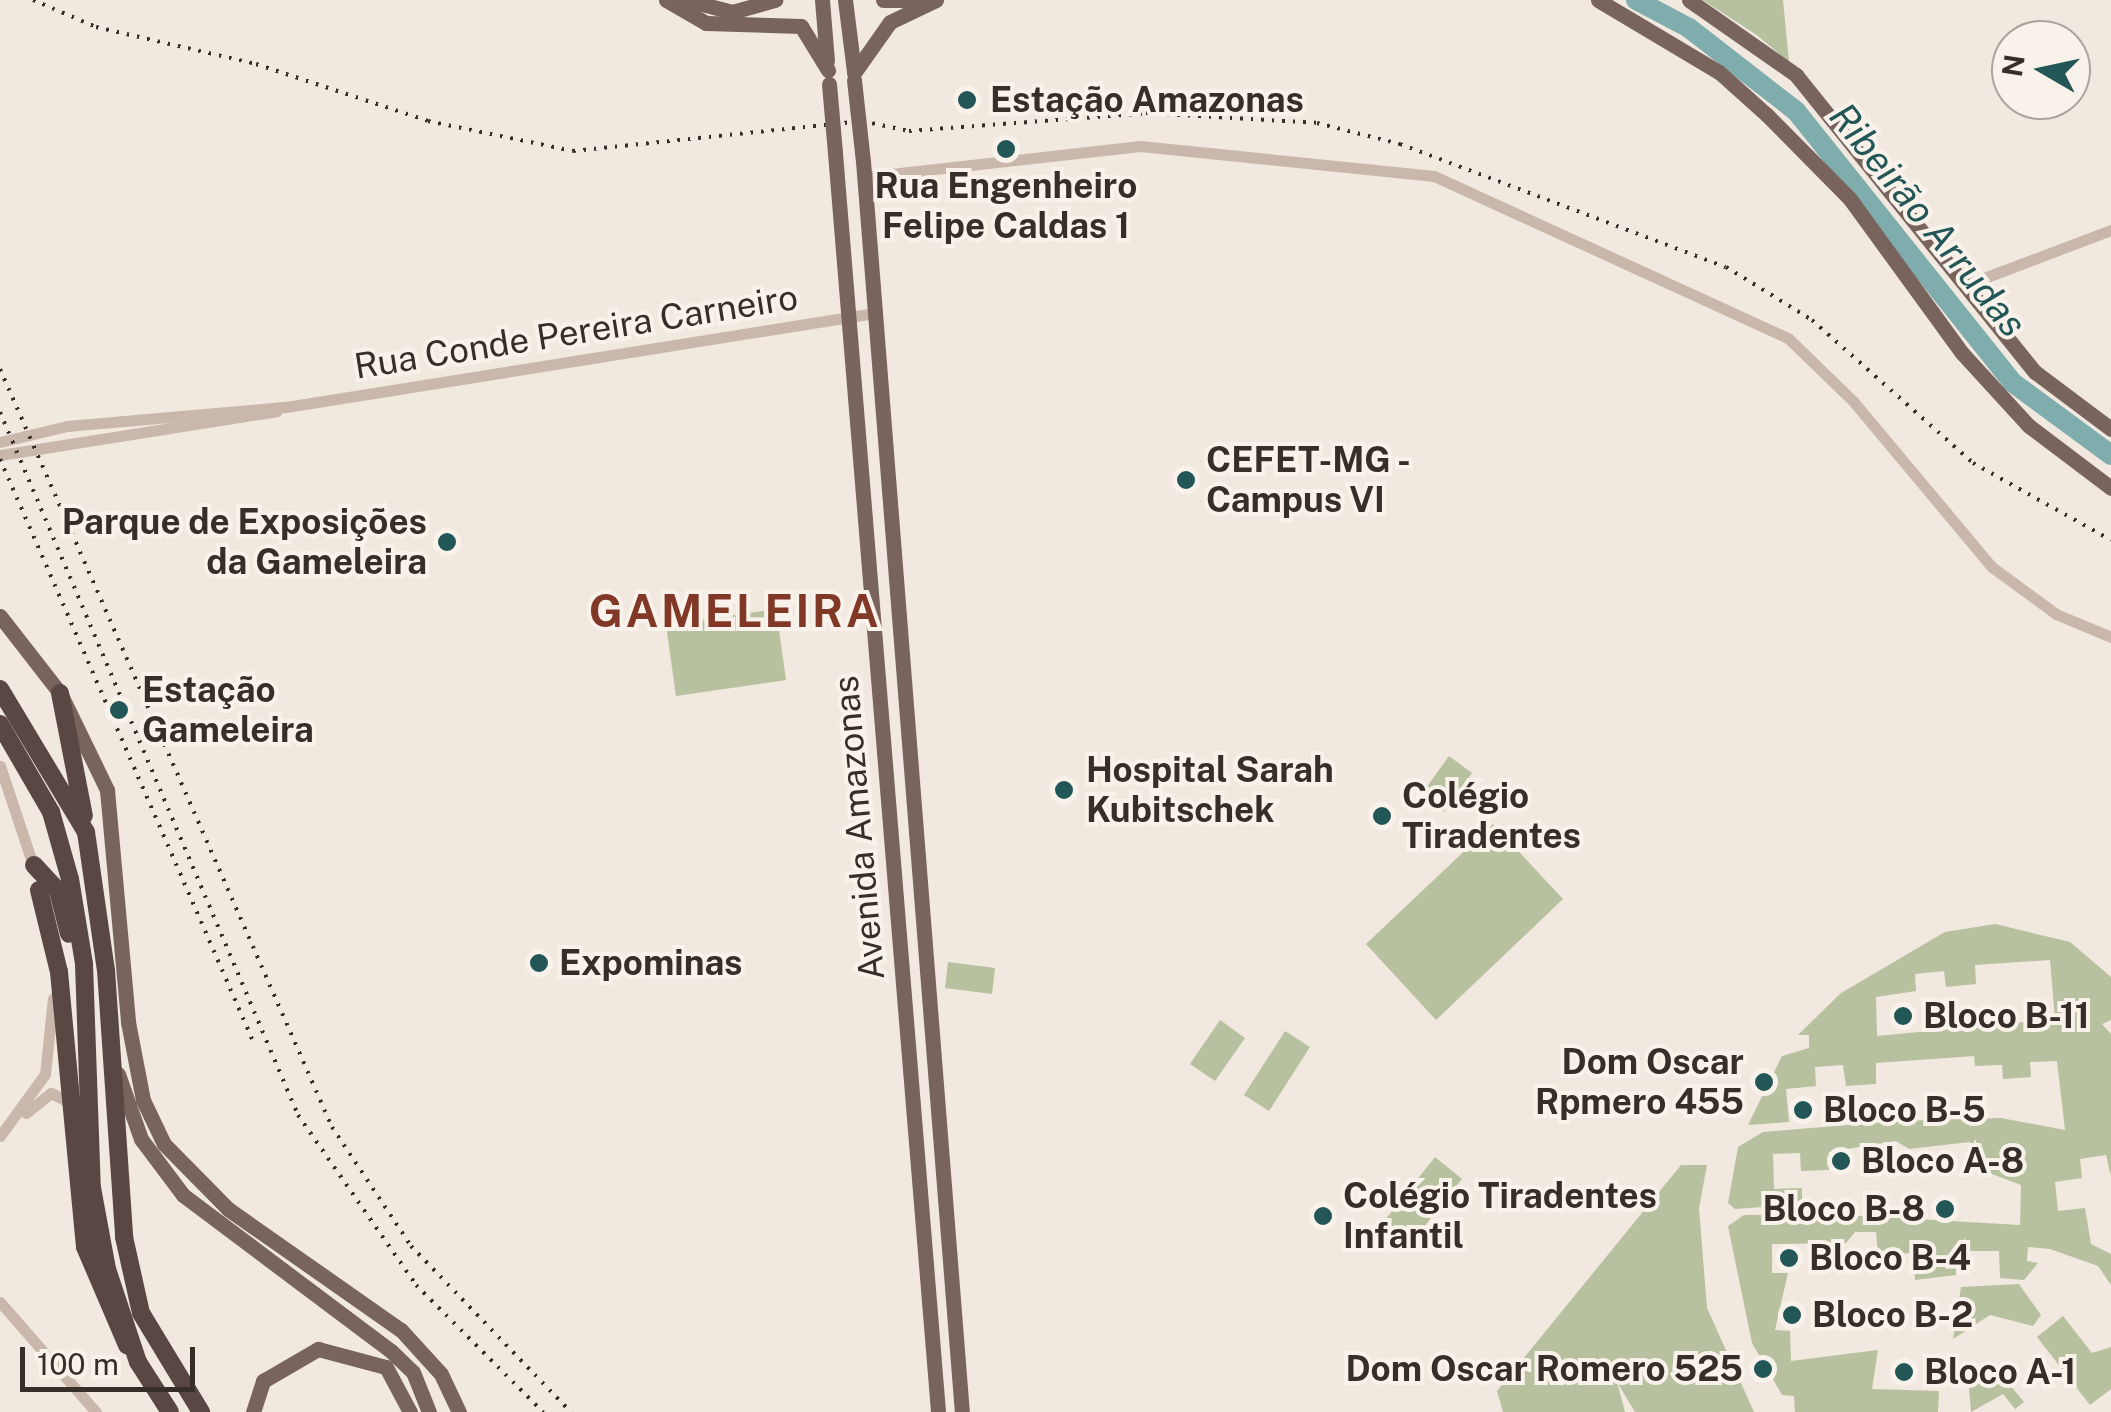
<!DOCTYPE html>
<html>
<head>
<meta charset="utf-8">
<style>
	body { margin:0 }
	#map { position:relative; width:2111px; height:1412px; overflow:hidden; background:#f1e8df; font-family:"Public Sans",sans-serif }
	div>[style] { position:absolute }
	.green>* { inset:0; background:#b7c09f }
	.river>* { height:20px; margin:-10px; padding:0 10px; transform-origin:10px; border-radius:10px; background:#7fadad }
	.minor>* { height:11px; margin:-5.5px; padding:0 5.5px; transform-origin:5.5px; border-radius:5.5px; background:#c9b7ab }
	.major>* { height:15px; margin:-7.5px; padding:0 7.5px; transform-origin:7.5px; border-radius:7.5px; background:#78645c }
	.highway>* { height:18px; margin:-9px; padding:0 9px; transform-origin:9px; border-radius:9px; background:#584742 }
	.rail>* { height:4px; margin-top:-2px; transform-origin:0; background:repeating-linear-gradient(90deg,#372e2a 0 2.5px,transparent 0 10.5px) }
	.major-bridge>* { height:15px; margin:-7.5px; padding:0 7.5px; transform-origin:7.5px; border-radius:7.5px; background:#78645c }
	.dots>* { width:28px; height:28px; translate:-50% -50%; box-sizing:border-box; border:5px solid #f9f2eb; border-radius:50% }
	span { translate:-50% -50%; white-space:nowrap; text-align:center; line-height:1.15; -webkit-text-stroke:8px #f9f2eb; paint-order:stroke }
	.poi-label { font-size:35px; color:#372e2a; font-weight:700 }
	.left { translate:0 -50%; text-align:left }
	.right { translate:-100% -50%; text-align:right }
	.street-label { font-size:35px; color:#372e2a }
	.water-label { font-size:38px; color:#225657; font-style:italic }
	.district-label { font-size:45px; color:#823827; font-weight:700; letter-spacing:2.5px }
	.north { position:absolute; left:1991px; top:20px; width:100px; height:100px; box-sizing:border-box; background:#f9f2eb; border:2px solid #aba49e; border-radius:50%; rotate:279deg; font-size:28px; font-weight:700; line-height:40px; text-align:center; color:#372e2a }
	.north::after { content:''; display:block; margin:auto; width:35px; height:45px; background:#225657; clip-path:polygon(50% 0,100% 100%,50% 72%,0 100%) }
	.scale { position:absolute; left:20px; top:1347px; width:175px; height:45px; box-sizing:border-box; border:5px solid #372e2a; border-top:0; padding-left:12px; font-size:30px; line-height:35px; white-space:nowrap; color:#372e2a; -webkit-text-stroke:8px #f9f2eb; paint-order:stroke }
</style>
</head>
<body>
<div id="map">
	<div class="green">
		<i style="clip-path:polygon(1703px 0,1783px 0,1789px 62px,1758px 36px)"></i>
		<i style="clip-path:polygon(776px 609px,786px 680px,676px 696px,666px 625px)"></i>
		<i style="clip-path:polygon(1449px 756px,1472px 773px,1444px 812px,1421px 795px)"></i>
		<i style="clip-path:polygon(1493px 824px,1563px 899px,1436px 1020px,1366px 944px)"></i>
		<i style="clip-path:polygon(evenodd,1995px 924px,2070px 942px,2111px 977px,2111px 1020px,2102px 1024px,2111px 1034px,2111px 1177px,2106px 1155px,2080px 1159px,2082px 1178px,2055px 1182px,2058px 1211px,2085px 1208px,2091px 1244px,2111px 1254px,2111px 1285px,2098px 1266px,2050px 1249px,2028px 1247px,2027px 1261px,2038px 1263px,2024px 1280px,2000px 1278px,1999px 1251px,1956px 1251px,1956px 1275px,1915px 1280px,1914px 1253px,1878px 1255px,1876px 1232px,1855px 1232px,1846px 1243px,1772px 1244px,1772px 1273px,1788px 1273px,1775px 1330px,1790px 1331px,1791px 1361px,1878px 1350px,1872px 1389px,1939px 1391px,1938px 1412px,1795px 1412px,1794px 1396px,1782px 1395px,1752px 1343px,1728px 1226px,1744px 1215px,1829px 1214px,2020px 1225px,2021px 1185px,1971px 1166px,1970px 1142px,1909px 1149px,1896px 1141px,1829px 1152px,1829px 1170px,1801px 1171px,1800px 1153px,1773px 1154px,1774px 1189px,1802px 1188px,1802px 1204px,1735px 1209px,1728px 1203px,1738px 1147px,1763px 1132px,1896px 1121px,2001px 1118px,2065px 1130px,2057px 1061px,2030px 1062px,2031px 1077px,2003px 1079px,2002px 1065px,1975px 1066px,1974px 1056px,1876px 1063px,1876px 1084px,1846px 1086px,1843px 1065px,1815px 1067px,1816px 1086px,1786px 1089px,1789px 1122px,1748px 1125px,1782px 1056px,1809px 1048px,1809px 1035px,1798px 1035px,1841px 993px,1945px 932px,1995px 924px,2050px 960px,2055px 1019px,1877px 1036px,1876px 997px,1916px 991px,1915px 974px,1944px 971px,1946px 987px,1976px 984px,1975px 965px,2050px 960px)"></i>
		<i style="clip-path:polygon(948px 962px,995px 968px,992px 994px,945px 988px)"></i>
		<i style="clip-path:polygon(1220px 1020px,1245px 1038px,1215px 1081px,1190px 1064px)"></i>
		<i style="clip-path:polygon(1285px 1031px,1310px 1047px,1269px 1111px,1244px 1095px)"></i>
		<i style="clip-path:polygon(1435px 1157px,1462px 1179px,1408px 1247px,1381px 1225px)"></i>
		<i style="clip-path:polygon(1681px 1165px,1707px 1165px,1699px 1208px,1707px 1308px,1754px 1412px,1635px 1412px,1617px 1382px,1625px 1412px,1503px 1412px,1497px 1391px)"></i>
		<i style="clip-path:polygon(2019px 1284px,2041px 1315px,2033px 1326px,1990px 1315px,1953px 1339px,1961px 1287px)"></i>
		<i style="clip-path:polygon(2063px 1316px,2092px 1353px,2111px 1347px,2111px 1389px,2090px 1405px,2037px 1337px)"></i>
		<i style="clip-path:polygon(1995px 1367px,2024px 1402px,2015px 1409px,2003px 1394px,1971px 1412px,1969px 1388px)"></i>
	</div>
	<div class="river">
		<i style="left:1636px;top:0;width:60px;rotate:27.8deg"></i>
		<i style="left:1689px;top:28px;width:135px;rotate:37.8deg"></i>
		<i style="left:1796px;top:111px;width:347px;rotate:51.4deg"></i>
		<i style="left:2012px;top:382px;width:123px;rotate:36.4deg"></i>
	</div>
	<div class="minor">
		<i style="left:864px;top:177px;width:278px;rotate:-6.4deg"></i>
		<i style="left:1140px;top:146px;width:296px;rotate:5.8deg"></i>
		<i style="left:1434px;top:176px;width:389px;rotate:24.6deg"></i>
		<i style="left:1788px;top:338px;width:91px;rotate:44.1deg"></i>
		<i style="left:1853px;top:401px;width:217px;rotate:50.1deg"></i>
		<i style="left:1992px;top:567px;width:79px;rotate:36.3deg"></i>
		<i style="left:2056px;top:614px;width:60px;rotate:22.7deg"></i>
		<i style="left:1968px;top:284px;width:153px;rotate:-20.7deg"></i>
		<i style="left:0;top:442px;width:69px;rotate:-13.4deg"></i>
		<i style="left:67px;top:426px;width:220px;rotate:-5deg"></i>
		<i style="left:286px;top:407px;width:596px;rotate:-9.07deg"></i>
		<i style="left:0;top:455px;width:280px;rotate:-9deg"></i>
		<i style="left:0;top:766px;width:111px;rotate:71.6deg"></i>
		<i style="left:26px;top:1113px;width:32px;rotate:-39deg"></i>
		<i style="left:51px;top:1093px;width:20px;rotate:27deg"></i>
		<i style="left:0;top:1136px;width:77px;rotate:-54deg"></i>
		<i style="left:45px;top:1074px;width:76px;rotate:-84deg"></i>
		<i style="left:0;top:1302px;width:146px;rotate:48.9deg"></i>
	</div>
	<div class="major">
		<i style="left:666px;top:0;width:46px;rotate:29.9deg"></i>
		<i style="left:706px;top:23px;width:95px;rotate:1.8deg"></i>
		<i style="left:801px;top:26px;width:52px;rotate:58.5deg"></i>
		<i style="left:687px;top:0;width:47px;rotate:14.9deg"></i>
		<i style="left:732px;top:12px;width:45px;rotate:-15.6deg"></i>
		<i style="left:822px;top:0;width:61px;rotate:85.3deg"></i>
		<i style="left:845px;top:0;width:72px;rotate:82.8deg"></i>
		<i style="left:883px;top:0;width:33px"></i>
		<i style="left:1598px;top:0;width:141px;rotate:30.8deg"></i>
		<i style="left:1719px;top:72px;width:64px;rotate:41.9deg"></i>
		<i style="left:1767px;top:115px;width:118px;rotate:45.3deg"></i>
		<i style="left:1850px;top:199px;width:190px;rotate:54deg"></i>
		<i style="left:1962px;top:353px;width:99px;rotate:47.5deg"></i>
		<i style="left:2029px;top:426px;width:103px;rotate:37.1deg"></i>
		<i style="left:1689px;top:0;width:131px;rotate:35deg"></i>
		<i style="left:1796px;top:75px;width:381px;rotate:51.2deg"></i>
		<i style="left:2035px;top:372px;width:95px;rotate:36.9deg"></i>
		<i style="left:854px;top:73px;width:62px;rotate:-54.8deg"></i>
		<i style="left:890px;top:22px;width:51px;rotate:-25.6deg"></i>
		<i style="left:835px;top:153px;width:1263px;rotate:85.32deg"></i>
		<i style="left:863px;top:161px;width:1255px;rotate:85.48deg"></i>
		<i style="left:0;top:616px;width:98px;rotate:52.1deg"></i>
		<i style="left:60px;top:693px;width:108px;rotate:64.1deg"></i>
		<i style="left:107px;top:790px;width:233px;rotate:84.8deg"></i>
		<i style="left:128px;top:1022px;width:79px;rotate:79.1deg"></i>
		<i style="left:143px;top:1100px;width:49px;rotate:64.5deg"></i>
		<i style="left:164px;top:1144px;width:91px;rotate:45.4deg"></i>
		<i style="left:228px;top:1209px;width:211px;rotate:35deg"></i>
		<i style="left:401px;top:1330px;width:59px;rotate:47.7deg"></i>
		<i style="left:441px;top:1374px;width:42px;rotate:64.7deg"></i>
		<i style="left:118px;top:1074px;width:69px;rotate:70.5deg"></i>
		<i style="left:141px;top:1139px;width:70px;rotate:53.1deg"></i>
		<i style="left:183px;top:1195px;width:260px;rotate:36.9deg"></i>
		<i style="left:391px;top:1351px;width:30px;rotate:44deg"></i>
		<i style="left:413px;top:1372px;width:43px;rotate:68.2deg"></i>
		<i style="left:253px;top:1412px;width:33px;rotate:-72deg"></i>
		<i style="left:263px;top:1381px;width:64px;rotate:-30.2deg"></i>
		<i style="left:318px;top:1349px;width:70px;rotate:14.8deg"></i>
		<i style="left:386px;top:1367px;width:51px;rotate:61.9deg"></i>
	</div>
	<div class="highway">
		<i style="left:0;top:689px;width:167px;rotate:59deg"></i>
		<i style="left:86px;top:832px;width:139px;rotate:81.8deg"></i>
		<i style="left:106px;top:970px;width:268px;rotate:86.1deg"></i>
		<i style="left:124px;top:1237px;width:78px;rotate:77.4deg"></i>
		<i style="left:141px;top:1313px;width:116px;rotate:58.8deg"></i>
		<i style="left:60px;top:693px;width:125px;rotate:79deg"></i>
		<i style="left:0;top:724px;width:102px;rotate:59.9deg"></i>
		<i style="left:51px;top:812px;width:70px;rotate:74.2deg"></i>
		<i style="left:70px;top:879px;width:86px;rotate:80.6deg"></i>
		<i style="left:84px;top:964px;width:224px;rotate:88deg"></i>
		<i style="left:92px;top:1188px;width:82px;rotate:79.5deg"></i>
		<i style="left:107px;top:1269px;width:98px;rotate:71.6deg"></i>
		<i style="left:138px;top:1362px;width:59px;rotate:57.4deg"></i>
		<i style="left:34px;top:865px;width:35px;rotate:47deg"></i>
		<i style="left:58px;top:891px;width:44px;rotate:75.7deg"></i>
		<i style="left:39px;top:890px;width:84px;rotate:76.3deg"></i>
		<i style="left:59px;top:972px;width:276px;rotate:84.6deg"></i>
		<i style="left:85px;top:1247px;width:107px;rotate:66.8deg"></i>
	</div>
	<div class="rail">
		<i style="left:33px;top:0;width:69px;rotate:23.2deg"></i>
		<i style="left:96px;top:27px;width:164px;rotate:13deg"></i>
		<i style="left:256px;top:64px;width:181px;rotate:18.3deg"></i>
		<i style="left:428px;top:121px;width:148px;rotate:11.7deg"></i>
		<i style="left:573px;top:151px;width:291px;rotate:-5.9deg"></i>
		<i style="left:862px;top:121px;width:48px;rotate:12deg"></i>
		<i style="left:909px;top:131px;width:238px;rotate:-4.3deg"></i>
		<i style="left:1146px;top:113px;width:171px;rotate:3.3deg"></i>
		<i style="left:1317px;top:123px;width:86px;rotate:14.2deg"></i>
		<i style="left:1400px;top:144px;width:348px;rotate:20.7deg"></i>
		<i style="left:1726px;top:267px;width:101px;rotate:31.6deg"></i>
		<i style="left:1812px;top:320px;width:215px;rotate:41.6deg"></i>
		<i style="left:1973px;top:463px;width:158px;rotate:29.2deg"></i>
		<i style="left:0;top:369px;width:828px;rotate:66.35deg"></i>
		<i style="left:332px;top:1127px;width:143px;rotate:56.4deg"></i>
		<i style="left:411px;top:1246px;width:231px;rotate:46.1deg"></i>
		<i style="left:0;top:412px;width:764px;rotate:67.03deg"></i>
		<i style="left:298px;top:1115px;width:207px;rotate:55.2deg"></i>
		<i style="left:416px;top:1285px;width:180px;rotate:45deg"></i>
		<i style="left:0;top:459px;width:635px;rotate:66.51deg"></i>
	</div>
	<div class="major-bridge">
		<i style="left:854px;top:80px;width:81px;rotate:83.7deg"></i>
		<i style="left:829px;top:84px;width:69px;rotate:85deg"></i>
	</div>
	<div class="dots">
		<i style="left:967px;top:100px;background:#225657"></i>
		<i style="left:1006px;top:149px;background:#225657"></i>
		<i style="left:1186px;top:480px;background:#225657"></i>
		<i style="left:447px;top:542px;background:#225657"></i>
		<i style="left:119px;top:710px;background:#225657"></i>
		<i style="left:1064px;top:790px;background:#225657"></i>
		<i style="left:1382px;top:816px;background:#225657"></i>
		<i style="left:539px;top:963px;background:#225657"></i>
		<i style="left:1903px;top:1016px;background:#225657"></i>
		<i style="left:1764px;top:1082px;background:#225657"></i>
		<i style="left:1803px;top:1110px;background:#225657"></i>
		<i style="left:1841px;top:1161px;background:#225657"></i>
		<i style="left:1945px;top:1209px;background:#225657"></i>
		<i style="left:1323px;top:1216px;background:#225657"></i>
		<i style="left:1789px;top:1258px;background:#225657"></i>
		<i style="left:1792px;top:1315px;background:#225657"></i>
		<i style="left:1763px;top:1369px;background:#225657"></i>
		<i style="left:1904px;top:1372px;background:#225657"></i>
	</div>
	<div class="poi-label">
		<span class="left" style="left:990px;top:100px">Estação Amazonas</span>
		<span style="left:1006px;top:206px">Rua Engenheiro<br>Felipe Caldas 1</span>
		<span class="left" style="left:1206px;top:480px">CEFET-MG -<br>Campus VI</span>
		<span class="right" style="left:427px;top:542px">Parque de Exposições<br>da Gameleira</span>
		<span class="left" style="left:142px;top:710px">Estação<br>Gameleira</span>
		<span class="left" style="left:1086px;top:790px">Hospital Sarah<br>Kubitschek</span>
		<span class="left" style="left:1402px;top:816px">Colégio<br>Tiradentes</span>
		<span class="left" style="left:559px;top:963px">Expominas</span>
		<span class="left" style="left:1923px;top:1016px">Bloco B-11</span>
		<span class="right" style="left:1744px;top:1082px">Dom Oscar<br>Rpmero 455</span>
		<span class="left" style="left:1823px;top:1110px">Bloco B-5</span>
		<span class="left" style="left:1861px;top:1161px">Bloco A-8</span>
		<span class="left" style="left:1343px;top:1216px">Colégio Tiradentes<br>Infantil</span>
		<span class="right" style="left:1925px;top:1209px">Bloco B-8</span>
		<span class="left" style="left:1809px;top:1258px">Bloco B-4</span>
		<span class="left" style="left:1812px;top:1315px">Bloco B-2</span>
		<span class="right" style="left:1743px;top:1369px">Dom Oscar Romero 525</span>
		<span class="left" style="left:1924px;top:1372px">Bloco A-1</span>
	</div>
	<div class="street-label">
		<span style="left:576px;top:332px;rotate:-9deg">Rua Conde Pereira Carneiro</span>
		<span style="left:859px;top:828px;rotate:-95deg">Avenida Amazonas</span>
	</div>
	<div class="water-label">
		<span style="left:1928px;top:220px;rotate:51deg">Ribeirão Arrudas</span>
	</div>
	<div class="district-label">
		<span style="left:735px;top:611px">GAMELEIRA</span>
	</div>
	<div class="north">N</div>
	<div class="scale">100 m</div>
</div>
</body>
</html>
